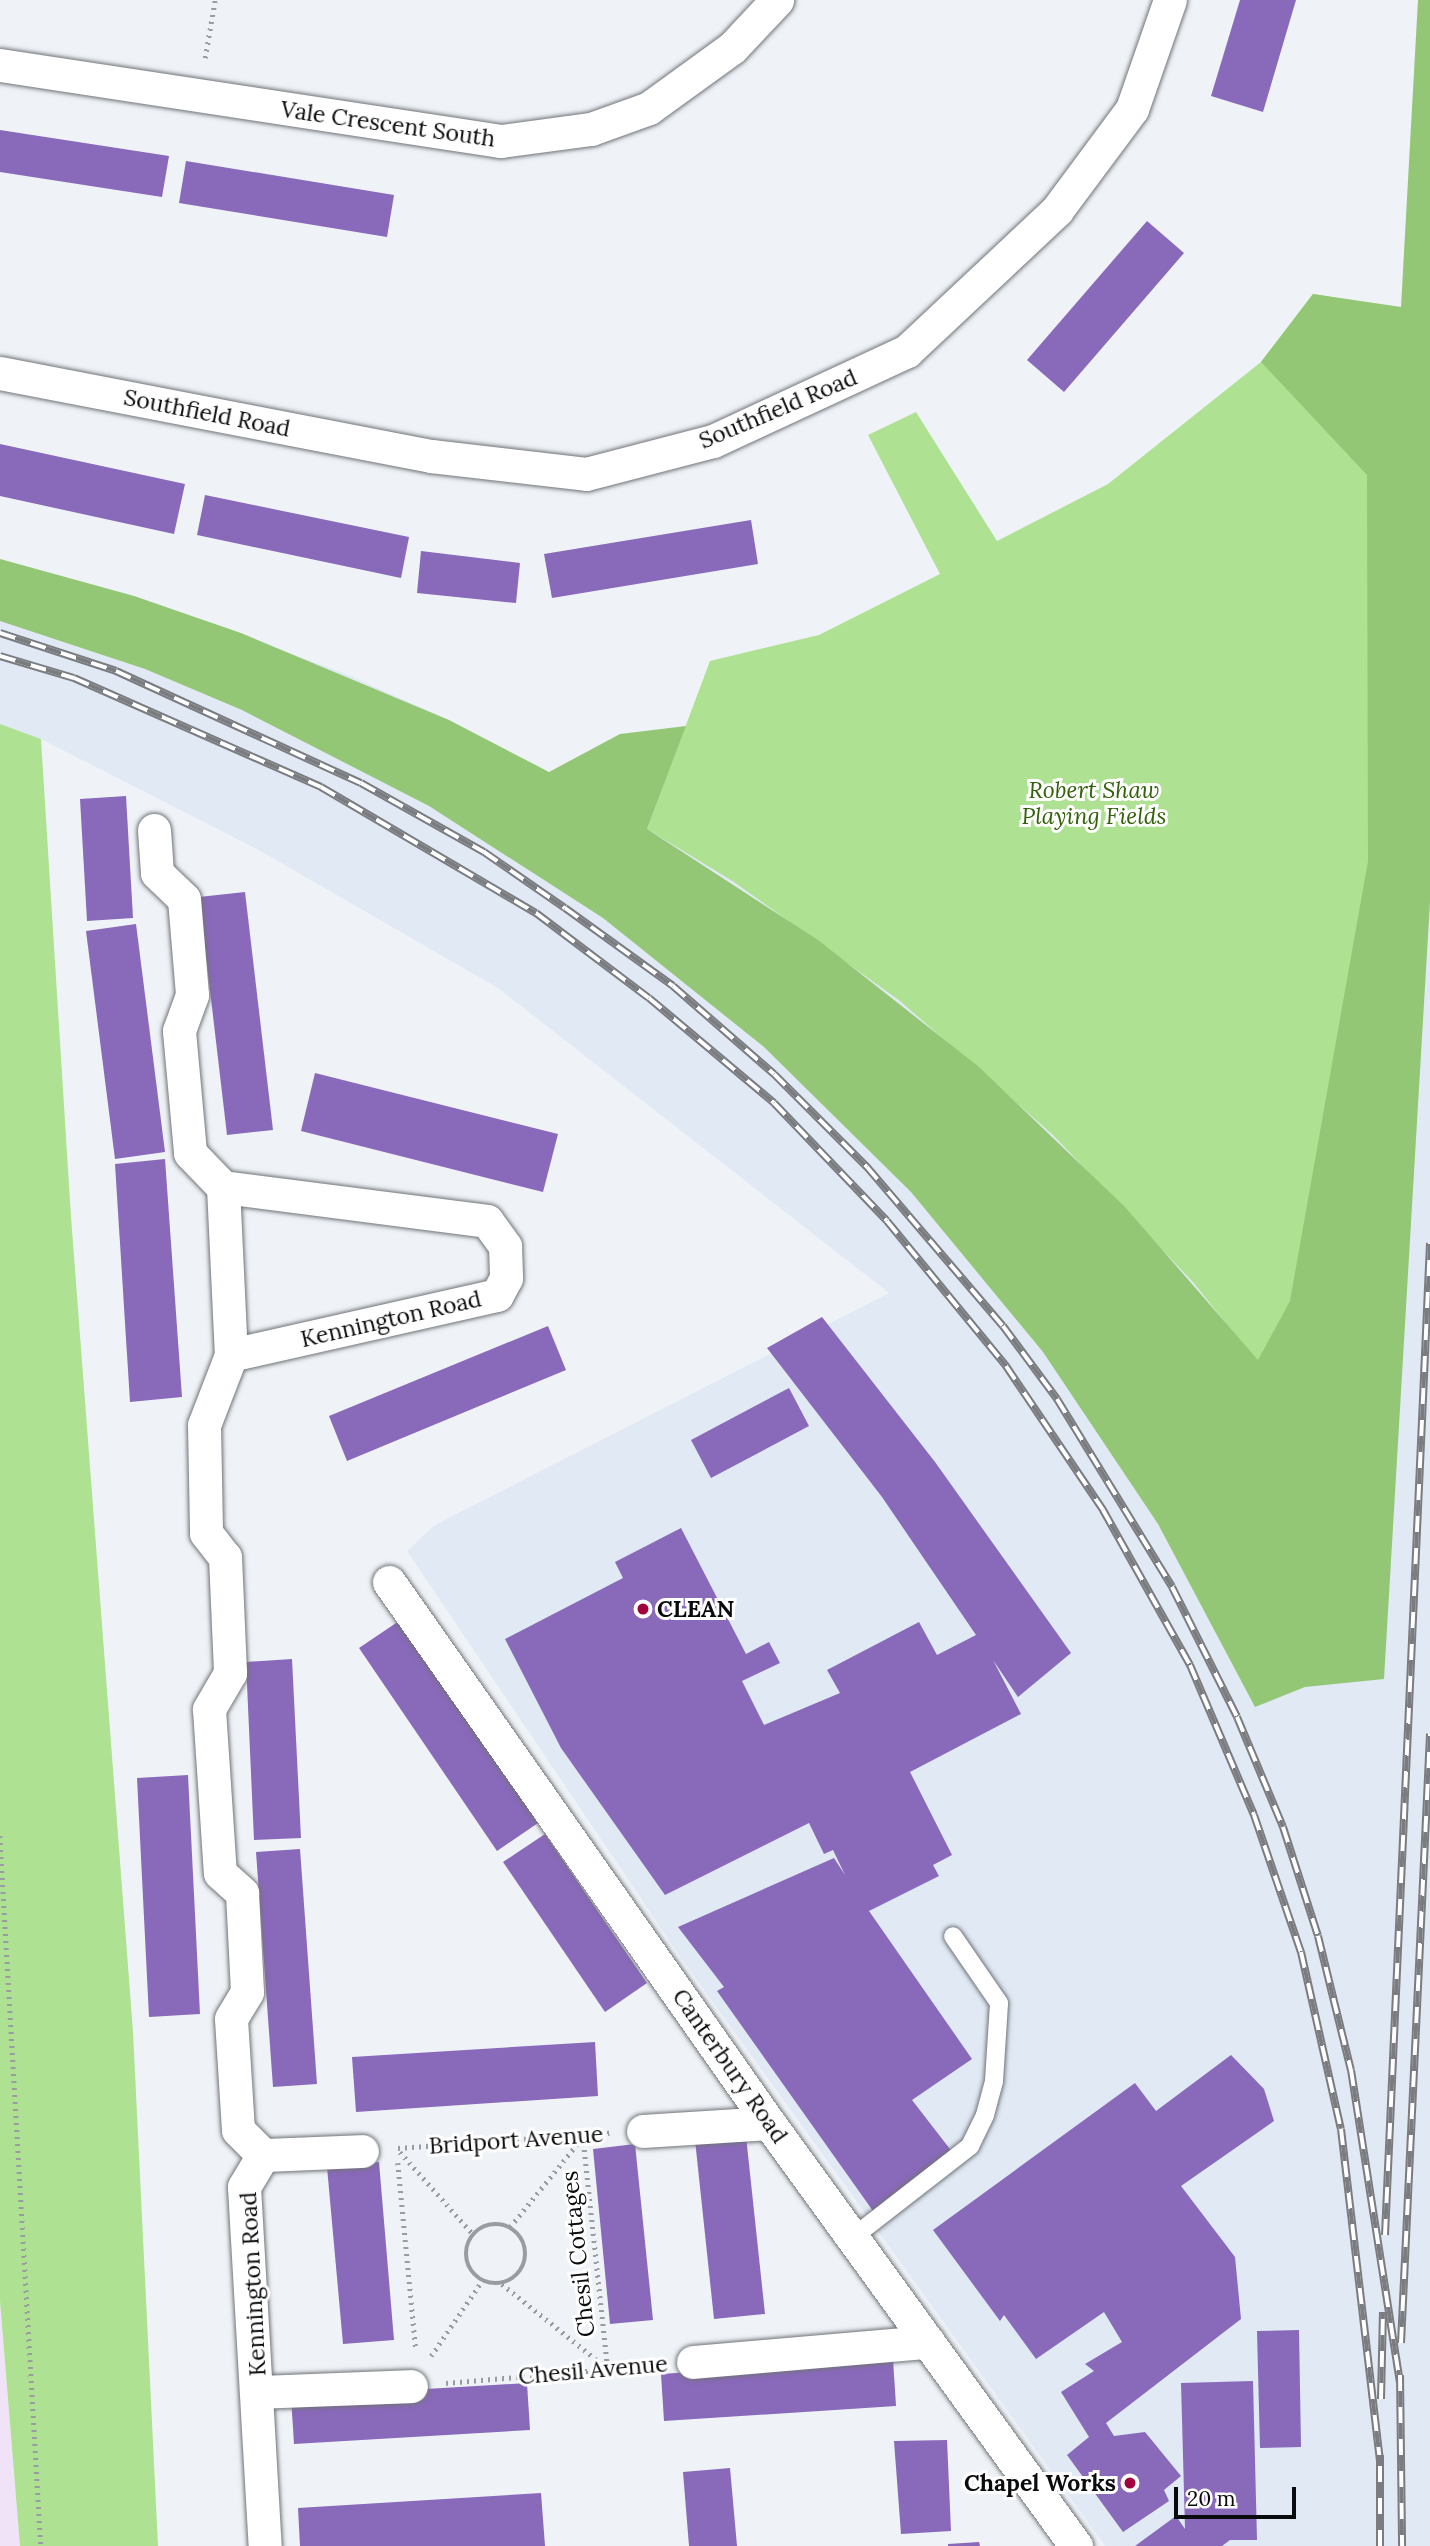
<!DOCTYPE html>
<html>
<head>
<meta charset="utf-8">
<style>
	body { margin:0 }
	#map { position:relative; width:1430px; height:2546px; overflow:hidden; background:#eff3f8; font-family:Lora,serif }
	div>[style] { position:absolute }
	.built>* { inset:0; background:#e0e9f4 }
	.education>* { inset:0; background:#f0e3f7 }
	.green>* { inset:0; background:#aee192 }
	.forest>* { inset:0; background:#93c776 }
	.building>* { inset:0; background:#8969ba }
	.path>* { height:4.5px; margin-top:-2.25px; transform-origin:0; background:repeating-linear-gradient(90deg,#999ca0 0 2px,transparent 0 7px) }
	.path>.ring { margin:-2.25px; padding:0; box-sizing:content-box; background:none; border:4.5px solid #999ca0; border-radius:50% }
	.roads { filter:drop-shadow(0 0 2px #717478) drop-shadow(0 0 2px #717478) }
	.lane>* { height:18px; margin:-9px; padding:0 9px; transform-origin:9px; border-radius:9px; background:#fff }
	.street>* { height:33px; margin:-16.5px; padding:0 16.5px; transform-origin:16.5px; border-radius:16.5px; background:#fff }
	.rail>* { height:8px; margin-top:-4px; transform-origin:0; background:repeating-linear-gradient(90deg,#fff 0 16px,#7a7c80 0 32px); box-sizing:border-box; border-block:2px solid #7a7c80 }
	.dots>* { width:19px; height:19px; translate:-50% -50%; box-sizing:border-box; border:4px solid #fff; border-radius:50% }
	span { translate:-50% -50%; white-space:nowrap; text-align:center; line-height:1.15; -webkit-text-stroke:6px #fff; paint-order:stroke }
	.street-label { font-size:23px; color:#0a0b0d }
	.park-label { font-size:23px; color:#32610a; font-style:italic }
	.poi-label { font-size:23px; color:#0a0b0d; font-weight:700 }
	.left { translate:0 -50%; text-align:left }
	.right { translate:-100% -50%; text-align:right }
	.scale { position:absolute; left:1174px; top:2487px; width:122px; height:32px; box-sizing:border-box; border:4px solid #0a0b0d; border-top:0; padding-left:9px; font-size:21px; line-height:24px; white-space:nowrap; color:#0a0b0d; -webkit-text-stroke:5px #fff; paint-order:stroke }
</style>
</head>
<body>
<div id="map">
	<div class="built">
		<i style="clip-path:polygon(1418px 0,1430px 0,1430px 2546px,1105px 2546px,681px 1958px,407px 1551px,435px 1525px,889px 1293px,498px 988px,257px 849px,41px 739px,0 724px,0 559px,134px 596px,346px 674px,449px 720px,647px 829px,1401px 308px)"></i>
	</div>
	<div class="education">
		<i style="clip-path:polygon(0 2301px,20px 2546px,0 2546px)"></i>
	</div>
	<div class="green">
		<i style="clip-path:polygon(1313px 294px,1401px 308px,1368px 861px,1320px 1441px,1193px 1282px,1053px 1135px,900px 1001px,734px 882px,647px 829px,710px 661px,819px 635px,940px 574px,868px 435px,916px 412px,997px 541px,1108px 484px,1261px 362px)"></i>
		<i style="clip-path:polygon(0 724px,41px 739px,71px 1217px,133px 2032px,158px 2546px,20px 2546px,0 2301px)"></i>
	</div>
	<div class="forest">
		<i style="clip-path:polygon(1418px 0,1430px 0,1430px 902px,1384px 1679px,1305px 1687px,1255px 1707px,1158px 1524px,1043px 1352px,911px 1192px,764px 1047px,603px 918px,429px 806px,242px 710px,145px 669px,0 621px,0 559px,134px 596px,241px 633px,449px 720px,549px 772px,620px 734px,686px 726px,647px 829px,818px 940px,979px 1067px,1125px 1207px,1258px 1360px,1290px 1301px,1368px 861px,1367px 475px,1261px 362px,1313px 294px,1401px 307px)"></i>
	</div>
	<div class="building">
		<i style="clip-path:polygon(1240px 0,1296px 0,1263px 112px,1211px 96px)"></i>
		<i style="clip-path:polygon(0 130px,169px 156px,162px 197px,0 172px)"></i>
		<i style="clip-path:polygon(186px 161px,394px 195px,387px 237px,179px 203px)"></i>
		<i style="clip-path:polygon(1147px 221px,1184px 253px,1064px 392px,1027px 360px)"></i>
		<i style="clip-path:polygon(0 444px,185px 484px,174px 534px,0 496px)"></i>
		<i style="clip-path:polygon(205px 495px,409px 537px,401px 578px,197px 535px)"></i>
		<i style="clip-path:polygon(751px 520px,758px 564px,552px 598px,544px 554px)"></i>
		<i style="clip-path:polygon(421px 551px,520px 563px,516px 603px,417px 593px)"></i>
		<i style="clip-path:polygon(126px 796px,133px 918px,87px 921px,80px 799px)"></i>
		<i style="clip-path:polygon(245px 892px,273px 1130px,227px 1135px,199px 897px)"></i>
		<i style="clip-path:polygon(136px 924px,165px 1152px,115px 1159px,86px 931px)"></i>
		<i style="clip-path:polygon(315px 1073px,558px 1134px,543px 1192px,301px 1131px)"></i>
		<i style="clip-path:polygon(165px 1159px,182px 1397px,130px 1402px,115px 1164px)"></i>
		<i style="clip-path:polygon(822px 1317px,935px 1462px,1071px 1653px,1018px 1697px,993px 1660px,1021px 1714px,910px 1772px,952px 1855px,933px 1865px,939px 1876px,869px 1911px,972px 2059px,912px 2100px,953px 2153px,873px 2211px,717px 1991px,724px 1987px,678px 1927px,834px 1858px,845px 1875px,833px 1850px,824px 1854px,809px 1823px,665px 1895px,561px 1748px,505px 1639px,623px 1578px,615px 1562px,681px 1528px,746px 1654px,769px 1642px,780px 1663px,742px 1681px,764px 1725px,840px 1693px,827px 1670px,919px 1622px,937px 1655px,976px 1635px,882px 1497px,767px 1348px)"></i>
		<i style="clip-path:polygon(548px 1326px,566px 1370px,347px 1461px,329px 1416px)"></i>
		<i style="clip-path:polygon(789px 1388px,809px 1426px,711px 1478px,691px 1440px)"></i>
		<i style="clip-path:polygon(399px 1621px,538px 1823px,497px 1851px,359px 1648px)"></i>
		<i style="clip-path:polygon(292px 1659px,301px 1838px,254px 1840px,246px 1662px)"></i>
		<i style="clip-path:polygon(188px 1775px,200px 2014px,149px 2017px,137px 1778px)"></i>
		<i style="clip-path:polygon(545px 1834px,647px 1983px,605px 2012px,503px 1862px)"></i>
		<i style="clip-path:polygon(300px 1849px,317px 2084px,273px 2087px,256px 1852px)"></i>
		<i style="clip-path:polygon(595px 2042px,598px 2096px,356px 2112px,352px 2057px)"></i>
		<i style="clip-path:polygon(1231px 2055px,1264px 2089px,1274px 2121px,1181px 2186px,1235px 2257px,1241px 2319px,1106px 2423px,1114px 2436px,1145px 2432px,1181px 2476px,1164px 2490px,1169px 2501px,1123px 2532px,1067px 2455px,1089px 2437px,1061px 2392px,1094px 2371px,1085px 2364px,1122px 2342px,1104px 2312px,1036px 2359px,1004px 2315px,1000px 2321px,933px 2230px,1135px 2083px,1156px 2111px)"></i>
		<i style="clip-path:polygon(746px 2136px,765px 2314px,714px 2319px,695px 2140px)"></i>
		<i style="clip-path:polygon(635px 2144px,653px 2320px,610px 2324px,593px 2149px)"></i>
		<i style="clip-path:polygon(379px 2162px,394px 2340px,343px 2344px,327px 2167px)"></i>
		<i style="clip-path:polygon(1299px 2330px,1301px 2447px,1260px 2448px,1257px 2331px)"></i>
		<i style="clip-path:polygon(893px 2359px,896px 2406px,664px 2421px,661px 2374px)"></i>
		<i style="clip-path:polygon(1253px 2381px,1257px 2540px,1230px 2540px,1222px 2546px,1135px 2546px,1176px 2516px,1185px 2529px,1181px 2383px)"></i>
		<i style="clip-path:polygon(527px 2383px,530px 2430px,294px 2444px,291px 2397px)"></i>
		<i style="clip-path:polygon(947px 2440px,951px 2531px,901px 2534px,894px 2441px)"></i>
		<i style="clip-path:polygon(730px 2468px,737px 2546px,689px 2546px,683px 2472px)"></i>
		<i style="clip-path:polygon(541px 2493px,545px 2546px,300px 2546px,298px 2508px)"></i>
		<i style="clip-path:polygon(979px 2542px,980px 2546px,948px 2546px,948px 2544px)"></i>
	</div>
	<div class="path">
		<i style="left:205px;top:58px;width:59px;rotate:-80.2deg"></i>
		<i style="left:0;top:1836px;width:711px;rotate:86.7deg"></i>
		<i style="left:583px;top:2136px;width:234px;rotate:83.9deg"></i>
		<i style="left:398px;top:2148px;width:212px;rotate:-4.1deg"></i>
		<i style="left:400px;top:2152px;width:110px;rotate:48.3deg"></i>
		<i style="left:398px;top:2163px;width:188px;rotate:84.5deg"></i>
		<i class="ring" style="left:466px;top:2224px;width:55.5px;height:55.5px"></i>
		<i style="left:510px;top:2227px;width:116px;rotate:-51deg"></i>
		<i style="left:502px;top:2284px;width:134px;rotate:38.7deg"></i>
		<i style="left:431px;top:2356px;width:91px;rotate:-55.8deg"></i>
		<i style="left:446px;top:2383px;width:212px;rotate:-4.9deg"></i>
	</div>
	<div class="roads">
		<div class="lane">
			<i style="left:852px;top:2238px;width:150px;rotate:-37.9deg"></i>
			<i style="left:970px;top:2146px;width:34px;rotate:-64deg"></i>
			<i style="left:985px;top:2115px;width:35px;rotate:-75deg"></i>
			<i style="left:994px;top:2081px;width:78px;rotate:-86.3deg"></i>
			<i style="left:999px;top:2003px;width:81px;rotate:-124.5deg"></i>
		</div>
		<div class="street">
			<i style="left:0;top:65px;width:507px;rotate:8.63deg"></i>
			<i style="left:501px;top:141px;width:91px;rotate:-7.6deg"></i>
			<i style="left:591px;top:129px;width:62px;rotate:-19.9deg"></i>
			<i style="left:649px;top:108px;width:102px;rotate:-35.9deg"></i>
			<i style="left:732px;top:48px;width:66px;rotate:-46.8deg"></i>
			<i style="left:0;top:373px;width:439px;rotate:10.9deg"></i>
			<i style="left:431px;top:456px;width:156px;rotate:6.6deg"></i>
			<i style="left:586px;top:474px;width:131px;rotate:-14.6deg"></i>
			<i style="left:713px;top:441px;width:214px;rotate:-24.9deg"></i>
			<i style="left:907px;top:351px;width:206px;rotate:-43.2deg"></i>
			<i style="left:1057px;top:210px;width:126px;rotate:-53.4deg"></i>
			<i style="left:1132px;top:109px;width:115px;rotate:-70.8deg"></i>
			<i style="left:154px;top:830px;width:43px;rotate:86deg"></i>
			<i style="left:157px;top:873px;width:37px;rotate:44deg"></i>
			<i style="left:184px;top:899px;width:96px;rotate:85.2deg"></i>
			<i style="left:192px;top:995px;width:38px;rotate:110deg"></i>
			<i style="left:179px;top:1031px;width:122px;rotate:84.8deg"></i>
			<i style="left:190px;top:1153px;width:47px;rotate:45.9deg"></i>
			<i style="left:223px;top:1187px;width:168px;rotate:87.3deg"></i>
			<i style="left:231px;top:1355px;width:75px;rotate:111.1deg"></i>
			<i style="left:204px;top:1425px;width:108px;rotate:88.9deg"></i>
			<i style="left:206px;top:1533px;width:31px;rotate:52deg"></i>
			<i style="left:225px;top:1557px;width:116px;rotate:87.5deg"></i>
			<i style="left:230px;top:1673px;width:42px;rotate:120.3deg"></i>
			<i style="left:209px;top:1709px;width:164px;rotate:86.2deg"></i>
			<i style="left:220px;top:1873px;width:30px;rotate:42deg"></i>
			<i style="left:242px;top:1893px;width:99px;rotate:87.1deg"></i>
			<i style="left:247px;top:1992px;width:31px;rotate:121deg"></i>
			<i style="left:231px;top:2019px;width:111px;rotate:86.4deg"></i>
			<i style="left:238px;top:2130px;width:35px;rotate:45deg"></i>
			<i style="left:263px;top:2155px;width:37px;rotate:121deg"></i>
			<i style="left:244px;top:2187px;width:360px;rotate:86.7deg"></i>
			<i style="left:223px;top:1187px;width:266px;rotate:7.3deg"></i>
			<i style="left:487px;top:1221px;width:31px;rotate:54deg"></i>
			<i style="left:505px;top:1246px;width:32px;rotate:88deg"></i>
			<i style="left:506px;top:1278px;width:19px;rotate:118deg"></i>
			<i style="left:497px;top:1295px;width:273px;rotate:167.3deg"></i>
			<i style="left:389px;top:1582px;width:661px;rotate:54.92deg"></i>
			<i style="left:769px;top:2123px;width:523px;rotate:54.03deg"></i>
			<i style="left:643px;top:2131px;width:126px;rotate:-3.6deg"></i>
			<i style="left:263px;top:2155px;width:99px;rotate:-2.3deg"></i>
			<i style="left:693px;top:2362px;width:236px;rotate:-4.9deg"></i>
			<i style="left:258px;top:2392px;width:153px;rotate:-2.2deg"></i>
		</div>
	</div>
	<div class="rail">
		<i style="left:0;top:633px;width:122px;rotate:18.1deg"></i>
		<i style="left:116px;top:671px;width:269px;rotate:24.6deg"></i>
		<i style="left:361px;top:783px;width:141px;rotate:29.3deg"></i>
		<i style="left:484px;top:852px;width:98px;rotate:34.7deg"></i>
		<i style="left:565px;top:908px;width:133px;rotate:35.8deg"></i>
		<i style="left:673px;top:986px;width:134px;rotate:41.1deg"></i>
		<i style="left:774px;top:1074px;width:132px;rotate:45deg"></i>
		<i style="left:867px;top:1167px;width:209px;rotate:49.5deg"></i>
		<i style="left:1003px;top:1326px;width:91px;rotate:53.5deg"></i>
		<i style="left:1057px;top:1399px;width:220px;rotate:58.5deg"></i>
		<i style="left:1172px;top:1587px;width:145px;rotate:63.4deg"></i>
		<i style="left:1237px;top:1717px;width:119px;rotate:67.3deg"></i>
		<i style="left:1283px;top:1827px;width:114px;rotate:72.2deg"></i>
		<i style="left:1318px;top:1936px;width:138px;rotate:76.2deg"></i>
		<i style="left:1351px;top:2070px;width:316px;rotate:81.1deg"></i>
		<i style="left:0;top:656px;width:77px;rotate:16.6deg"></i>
		<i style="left:74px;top:678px;width:270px;rotate:23.8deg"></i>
		<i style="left:321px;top:787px;width:249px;rotate:30.4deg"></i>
		<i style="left:536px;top:913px;width:141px;rotate:37deg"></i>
		<i style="left:649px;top:998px;width:163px;rotate:40deg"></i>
		<i style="left:774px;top:1103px;width:163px;rotate:46.2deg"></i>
		<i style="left:887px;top:1221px;width:188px;rotate:50.6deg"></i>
		<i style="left:1006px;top:1366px;width:174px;rotate:56deg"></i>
		<i style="left:1103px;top:1510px;width:178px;rotate:60.7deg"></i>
		<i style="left:1190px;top:1665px;width:163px;rotate:66.9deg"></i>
		<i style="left:1254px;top:1815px;width:145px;rotate:71.1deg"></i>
		<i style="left:1301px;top:1952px;width:181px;rotate:77.3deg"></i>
		<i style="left:1341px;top:2129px;width:335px;rotate:83.3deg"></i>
		<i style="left:1385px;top:2235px;width:993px;rotate:-87.4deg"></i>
		<i style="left:1401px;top:2343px;width:610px;rotate:-87.27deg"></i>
		<i style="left:1400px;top:2375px;width:171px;rotate:89.3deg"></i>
		<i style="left:1381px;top:2399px;width:87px;rotate:-88.7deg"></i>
		<i style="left:1380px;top:2546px;width:91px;rotate:-90deg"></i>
	</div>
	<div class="dots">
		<i style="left:643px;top:1609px;background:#a0003c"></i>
		<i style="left:1130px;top:2483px;background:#a0003c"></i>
	</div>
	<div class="street-label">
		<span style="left:388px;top:124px;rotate:8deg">Vale Crescent South</span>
		<span style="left:778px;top:409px;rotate:-23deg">Southfield Road</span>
		<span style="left:207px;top:413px;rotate:11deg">Southfield Road</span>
		<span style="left:391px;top:1319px;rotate:-13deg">Kennington Road</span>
		<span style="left:730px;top:2066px;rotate:55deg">Canterbury Road</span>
		<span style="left:516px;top:2140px;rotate:-4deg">Bridport Avenue</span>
		<span style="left:578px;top:2254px;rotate:-96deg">Chesil Cottages</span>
		<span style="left:253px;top:2284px;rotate:-93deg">Kennington Road</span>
		<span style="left:593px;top:2370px;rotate:-5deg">Chesil Avenue</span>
	</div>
	<div class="park-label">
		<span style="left:1094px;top:803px">Robert Shaw<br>Playing Fields</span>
	</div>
	<div class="poi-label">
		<span class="left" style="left:657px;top:1609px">CLEAN</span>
		<span class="right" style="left:1116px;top:2483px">Chapel Works</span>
	</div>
	<div class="scale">20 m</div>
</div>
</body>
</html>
